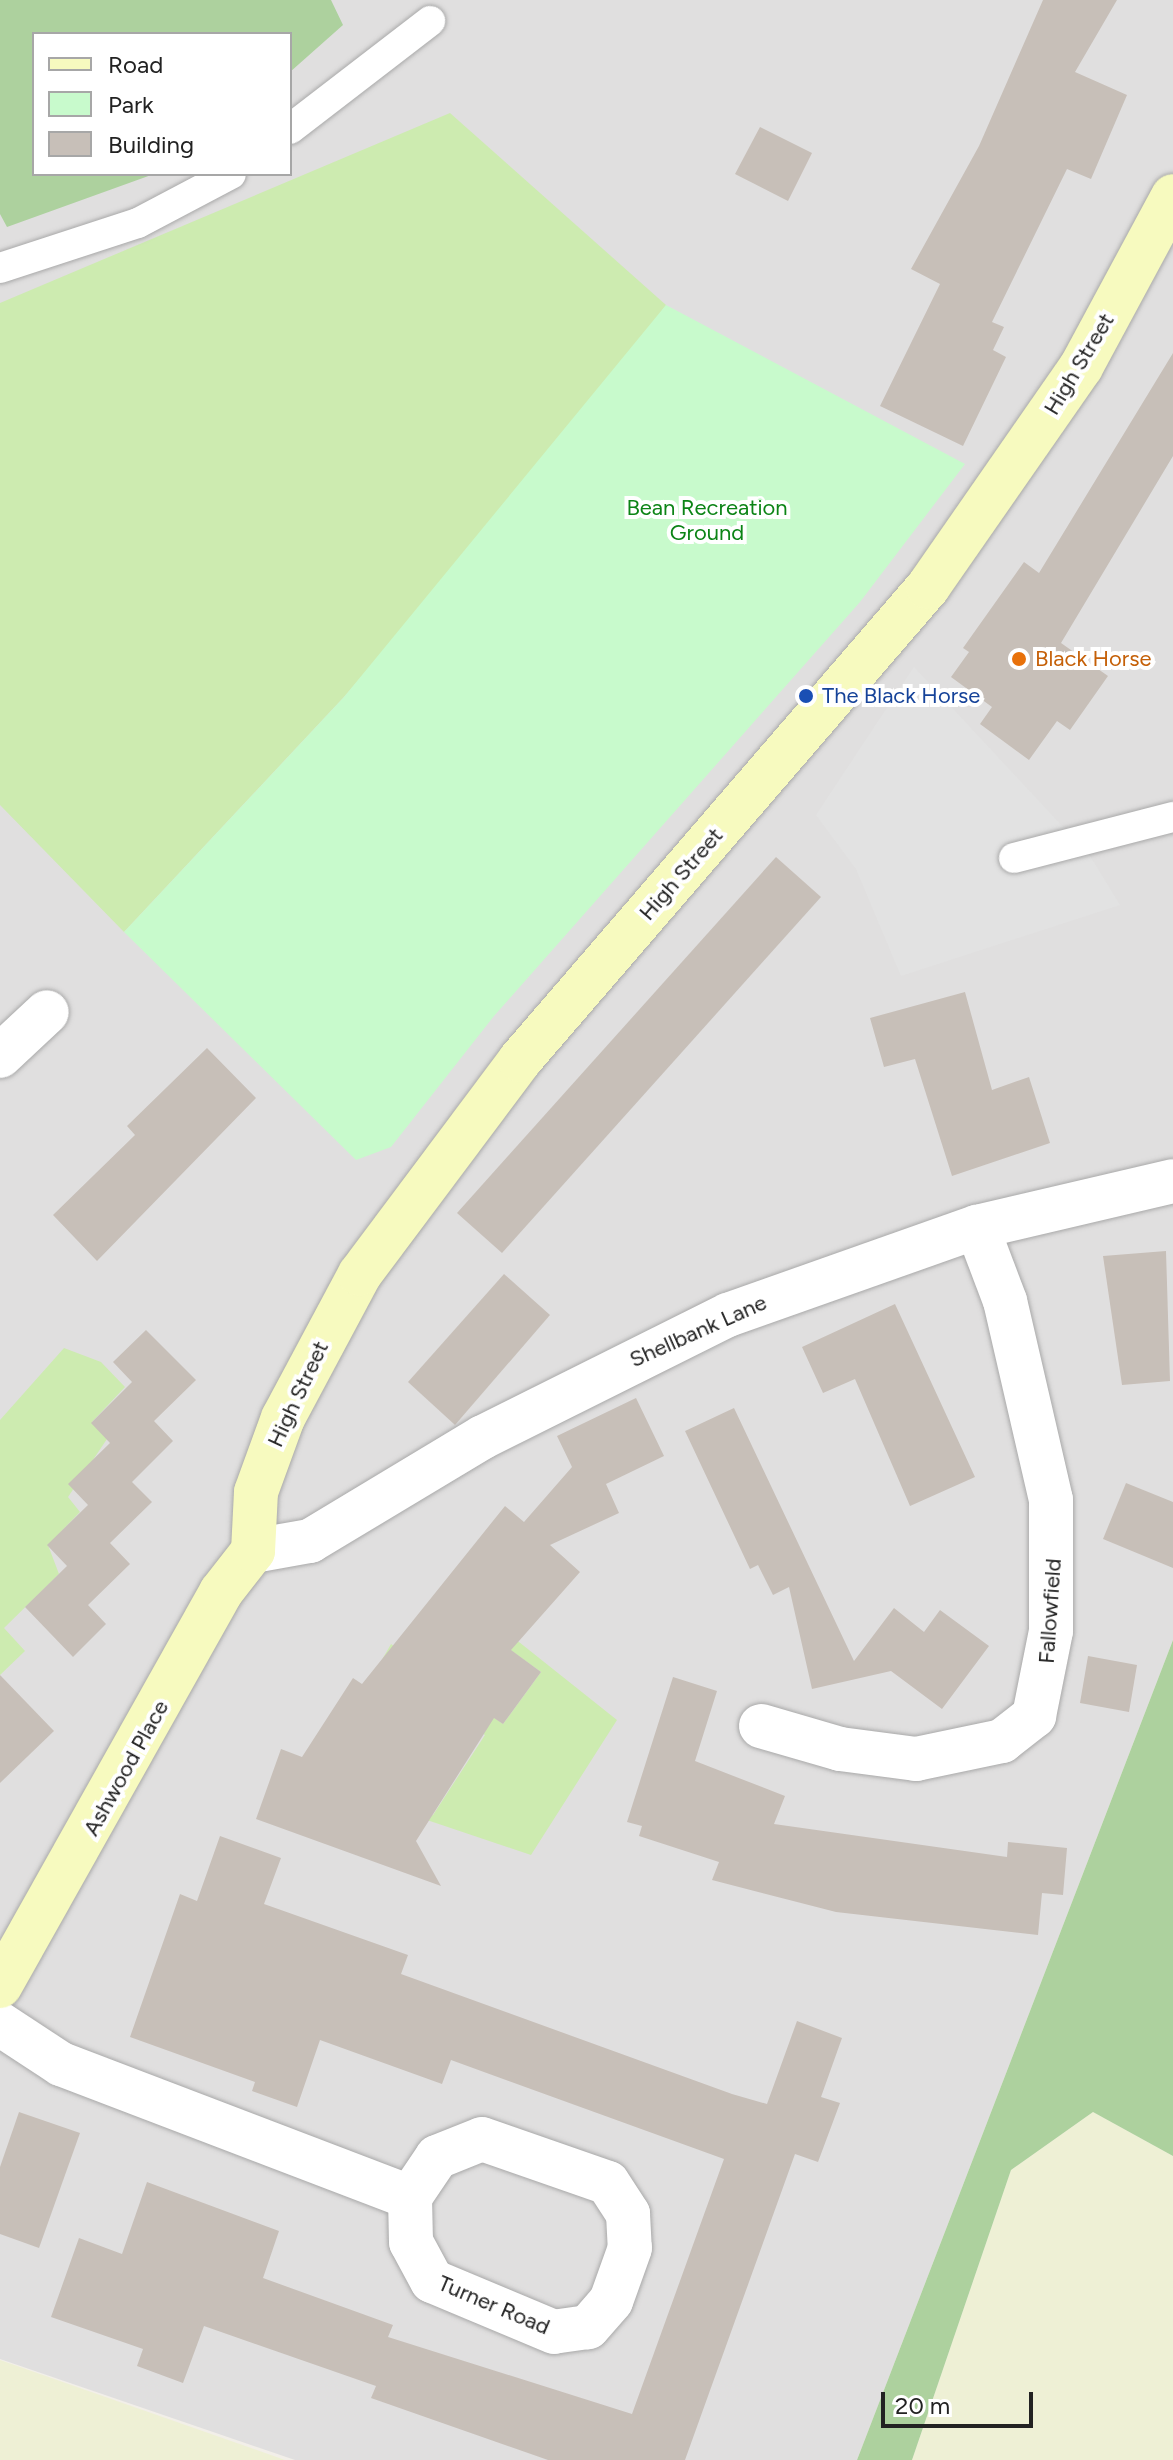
<!DOCTYPE html>
<html>
<head>
<meta charset="utf-8">
<style>
	body { margin:0 }
	#map { position:relative; width:1173px; height:2460px; overflow:hidden; background:#f2efe9; font-family:Figtree,sans-serif }
	div>[style] { position:absolute }
	.residential>* { inset:0; background:#e0dfdf }
	.farmland>* { inset:0; background:#eef0d5 }
	.grass>* { inset:0; background:#cdebb0 }
	.forest>* { inset:0; background:#add19e }
	.park>* { inset:0; background:#c8facc }
	.parking>* { inset:0; background:#e2e2e2 }
	.building>* { inset:0; background:#c7bfb8 }
	.roads { filter:drop-shadow(0 0 2px #a9a9a9) drop-shadow(0 0 2px #a9a9a9) }
	.lane>* { height:30px; margin:-15px; padding:0 15px; transform-origin:15px; border-radius:15px; background:#fff }
	.street>* { height:44px; margin:-22px; padding:0 22px; transform-origin:22px; border-radius:22px; background:#fff }
	.secondary>* { height:44px; margin:-22px; padding:0 22px; transform-origin:22px; border-radius:22px; background:#f7fabf }
	.dots>* { width:22px; height:22px; translate:-50% -50%; box-sizing:border-box; border:4px solid #fff; border-radius:50% }
	span { translate:-50% -50%; white-space:nowrap; text-align:center; line-height:1.15; -webkit-text-stroke:8px #fff; paint-order:stroke }
	.street-label { font-size:22px; color:#222 }
	.park-label { font-size:22px; color:#0c8416 }
	.food-label { font-size:22px; color:#c56008 }
	.left { translate:0 -50%; text-align:left }
	.transit-label { font-size:22px; color:#164399 }
	.legend { position:absolute; left:32px; top:32px; width:260px; height:144px; box-sizing:border-box; background:#fff; border:2px solid #a7a7a7; margin:0; padding:10px 14px; list-style:none; font-size:24px; color:#222 }
	.legend li { display:flex; align-items:center; gap:16px; height:40px }
	.legend b { width:40px; border:2px solid #a7a7a7 }
	.scale { position:absolute; left:881px; top:2392px; width:152px; height:36px; box-sizing:border-box; border:4px solid #222; border-top:0; padding-left:10px; font-size:24px; line-height:28px; white-space:nowrap; color:#222; -webkit-text-stroke:6px #fff; paint-order:stroke }
</style>
</head>
<body>
<div id="map">
	<div class="residential">
		<i style="clip-path:polygon(evenodd,0 0,1173px 0,1173px 1640px,857px 2460px,295px 2460px,0 2359px,0 0,34px 34px,290px 34px,290px 174px,34px 174px,34px 34px)"></i>
	</div>
	<div class="farmland">
		<i style="clip-path:polygon(1093px 2112px,1173px 2156px,1173px 2460px,912px 2460px,1011px 2170px)"></i>
		<i style="clip-path:polygon(0 2360px,285px 2460px,0 2460px)"></i>
	</div>
	<div class="grass">
		<i style="clip-path:polygon(450px 113px,666px 305px,589px 411px,344px 697px,124px 932px,0 805px,0 303px)"></i>
		<i style="clip-path:polygon(64px 1348px,101px 1362px,125px 1387px,92px 1422px,107px 1439px,68px 1497px,80px 1512px,48px 1545px,59px 1574px,4px 1628px,25px 1651px,0 1675px,0 1420px)"></i>
		<i style="clip-path:polygon(485px 1615px,617px 1720px,531px 1855px,421px 1818px,433px 1815px,485px 1735px,379px 1665px,391px 1644px,503px 1724px,541px 1672px,477px 1626px)"></i>
	</div>
	<div class="forest">
		<i style="clip-path:polygon(0 0,331px 0,343px 25px,290px 72px,290px 34px,34px 34px,34px 174px,154px 174px,7px 227px,0 214px)"></i>
		<i style="clip-path:polygon(1173px 1640px,1173px 2156px,1093px 2112px,1011px 2170px,912px 2460px,857px 2460px)"></i>
	</div>
	<div class="park">
		<i style="clip-path:polygon(666px 305px,965px 464px,860px 602px,494px 1016px,391px 1147px,356px 1160px,124px 932px,344px 697px)"></i>
	</div>
	<div class="parking">
		<i style="clip-path:polygon(914px 667px,1090px 856px,1120px 905px,901px 976px,856px 869px,816px 815px)"></i>
	</div>
	<div class="building">
		<i style="clip-path:polygon(1043px 0,1117px 0,1075px 72px,1127px 95px,1091px 179px,1067px 169px,992px 322px,1004px 327px,993px 350px,1006px 357px,963px 446px,880px 406px,940px 284px,911px 269px,979px 146px)"></i>
		<i style="clip-path:polygon(760px 127px,812px 153px,788px 201px,735px 174px)"></i>
		<i style="clip-path:polygon(1173px 353px,1173px 456px,1061px 643px,1108px 676px,1070px 730px,1057px 721px,1029px 760px,980px 724px,992px 707px,951px 677px,969px 652px,963px 648px,1024px 562px,1039px 573px)"></i>
		<i style="clip-path:polygon(776px 857px,821px 897px,502px 1253px,457px 1213px)"></i>
		<i style="clip-path:polygon(965px 992px,992px 1090px,1029px 1077px,1050px 1143px,952px 1176px,915px 1059px,884px 1067px,870px 1018px)"></i>
		<i style="clip-path:polygon(207px 1048px,256px 1098px,97px 1261px,53px 1215px,135px 1135px,127px 1126px)"></i>
		<i style="clip-path:polygon(1166px 1251px,1170px 1381px,1122px 1385px,1103px 1256px)"></i>
		<i style="clip-path:polygon(504px 1274px,550px 1315px,455px 1425px,408px 1382px)"></i>
		<i style="clip-path:polygon(895px 1304px,975px 1477px,910px 1506px,855px 1379px,823px 1393px,802px 1347px)"></i>
		<i style="clip-path:polygon(146px 1330px,196px 1380px,154px 1421px,173px 1441px,132px 1482px,152px 1502px,110px 1543px,130px 1564px,88px 1605px,106px 1624px,73px 1657px,25px 1607px,67px 1566px,47px 1545px,88px 1505px,68px 1484px,110px 1443px,91px 1423px,132px 1382px,113px 1362px)"></i>
		<i style="clip-path:polygon(636px 1398px,664px 1456px,606px 1484px,619px 1513px,550px 1545px,580px 1572px,511px 1650px,541px 1672px,503px 1724px,494px 1718px,416px 1841px,441px 1886px,256px 1819px,281px 1749px,302px 1757px,353px 1678px,362px 1684px,505px 1506px,524px 1522px,572px 1467px,557px 1436px)"></i>
		<i style="clip-path:polygon(734px 1408px,854px 1661px,894px 1608px,924px 1632px,940px 1610px,989px 1646px,942px 1709px,891px 1671px,812px 1689px,789px 1587px,773px 1595px,758px 1565px,750px 1569px,685px 1431px)"></i>
		<i style="clip-path:polygon(1126px 1483px,1173px 1502px,1173px 1568px,1103px 1539px)"></i>
		<i style="clip-path:polygon(1088px 1656px,1137px 1665px,1129px 1712px,1080px 1703px)"></i>
		<i style="clip-path:polygon(0 1675px,54px 1731px,0 1783px)"></i>
		<i style="clip-path:polygon(673px 1677px,717px 1691px,695px 1761px,785px 1796px,774px 1824px,1007px 1857px,1008px 1842px,1067px 1848px,1063px 1895px,1042px 1893px,1038px 1935px,836px 1912px,712px 1880px,719px 1862px,639px 1836px,642px 1826px,627px 1822px)"></i>
		<i style="clip-path:polygon(220px 1836px,281px 1858px,264px 1904px,408px 1955px,401px 1974px,732px 2094px,767px 2104px,797px 2021px,842px 2038px,821px 2097px,840px 2103px,818px 2162px,795px 2154px,685px 2460px,548px 2460px,371px 2398px,376px 2386px,204px 2326px,183px 2383px,137px 2366px,143px 2349px,51px 2317px,79px 2238px,122px 2254px,147px 2182px,279px 2231px,263px 2278px,393px 2325px,388px 2337px,632px 2414px,724px 2159px,451px 2060px,442px 2084px,320px 2040px,297px 2107px,252px 2091px,255px 2082px,130px 2037px,180px 1894px,197px 1901px)"></i>
		<i style="clip-path:polygon(19px 2112px,80px 2133px,39px 2248px,0 2234px,0 2167px)"></i>
	</div>
	<div class="roads">
		<div class="lane">
			<i style="left:290px;top:129px;width:177px;rotate:-37.6deg"></i>
			<i style="left:0;top:268px;width:145px;rotate:-18.1deg"></i>
			<i style="left:138px;top:223px;width:105px;rotate:-27.8deg"></i>
			<i style="left:1014px;top:858px;width:164px;rotate:-14.5deg"></i>
		</div>
		<div class="street">
			<i style="left:0;top:1056px;width:64px;rotate:-43.1deg"></i>
			<i style="left:253px;top:1551px;width:58px;rotate:-10deg"></i>
			<i style="left:310px;top:1541px;width:202px;rotate:-31deg"></i>
			<i style="left:483px;top:1437px;width:274px;rotate:-26.5deg"></i>
			<i style="left:728px;top:1315px;width:264px;rotate:-19.5deg"></i>
			<i style="left:977px;top:1227px;width:201px;rotate:-13.2deg"></i>
			<i style="left:761px;top:1726px;width:82px;rotate:16.2deg"></i>
			<i style="left:840px;top:1749px;width:77px;rotate:7.5deg"></i>
			<i style="left:916px;top:1759px;width:88px;rotate:-11.8deg"></i>
			<i style="left:1002px;top:1741px;width:41px;rotate:-38deg"></i>
			<i style="left:1034px;top:1716px;width:87px;rotate:-78.7deg"></i>
			<i style="left:1051px;top:1631px;width:131px;rotate:-90deg"></i>
			<i style="left:1051px;top:1500px;width:204px;rotate:-103deg"></i>
			<i style="left:1005px;top:1301px;width:79px;rotate:-110.7deg"></i>
			<i style="left:0;top:2024px;width:73px;rotate:33.3deg"></i>
			<i style="left:61px;top:2064px;width:373px;rotate:20.9deg"></i>
			<i style="left:482px;top:2139px;width:133px;rotate:19.2deg"></i>
			<i style="left:608px;top:2183px;width:37px;rotate:57deg"></i>
			<i style="left:628px;top:2214px;width:34px;rotate:87deg"></i>
			<i style="left:630px;top:2248px;width:56px;rotate:109.7deg"></i>
			<i style="left:611px;top:2301px;width:35px;rotate:131deg"></i>
			<i style="left:588px;top:2327px;width:34px;rotate:172deg"></i>
			<i style="left:554px;top:2332px;width:132px;rotate:-157.3deg"></i>
			<i style="left:432px;top:2281px;width:44px;rotate:-118.3deg"></i>
			<i style="left:411px;top:2242px;width:45px;rotate:-91.3deg"></i>
			<i style="left:410px;top:2197px;width:48px;rotate:-56deg"></i>
			<i style="left:437px;top:2157px;width:48px;rotate:-21.8deg"></i>
		</div>
		<div class="secondary">
			<i style="left:0;top:1986px;width:452px;rotate:-60.7deg"></i>
			<i style="left:221px;top:1592px;width:52px;rotate:-52deg"></i>
			<i style="left:253px;top:1551px;width:59px;rotate:-87.1deg"></i>
			<i style="left:256px;top:1492px;width:79px;rotate:-70deg"></i>
			<i style="left:283px;top:1418px;width:163px;rotate:-61.9deg"></i>
			<i style="left:360px;top:1274px;width:267px;rotate:-53.2deg"></i>
			<i style="left:520px;top:1060px;width:625px;rotate:-49.22deg"></i>
			<i style="left:928px;top:587px;width:268px;rotate:-55.2deg"></i>
			<i style="left:1081px;top:367px;width:194px;rotate:-61.7deg"></i>
		</div>
	</div>
	<div class="dots">
		<i style="left:1019px;top:659px;background:#e8710a"></i>
		<i style="left:806px;top:696px;background:#1a4fb4"></i>
	</div>
	<div class="street-label">
		<span style="left:1079px;top:364px;rotate:-59deg">High Street</span>
		<span style="left:681px;top:874px;rotate:-49deg">High Street</span>
		<span style="left:698px;top:1331px;rotate:-24deg">Shellbank Lane</span>
		<span style="left:298px;top:1394px;rotate:-65deg">High Street</span>
		<span style="left:1050px;top:1611px;rotate:-86deg">Fallowfield</span>
		<span style="left:126px;top:1768px;rotate:-61deg">Ashwood Place</span>
		<span style="left:494px;top:2305px;rotate:23deg">Turner Road</span>
	</div>
	<div class="park-label">
		<span style="left:707px;top:520px">Bean Recreation<br>Ground</span>
	</div>
	<div class="food-label">
		<span class="left" style="left:1035px;top:659px">Black Horse</span>
	</div>
	<div class="transit-label">
		<span class="left" style="left:822px;top:696px">The Black Horse</span>
	</div>
	<ul class="legend">
	<li><b style="height:10px;background:#f7fabf"></b>Road</li>
	<li><b style="height:22px;background:#c8facc"></b>Park</li>
	<li><b style="height:22px;background:#c7bfb8"></b>Building</li>
	</ul>
	<div class="scale">20 m</div>
</div>
</body>
</html>
